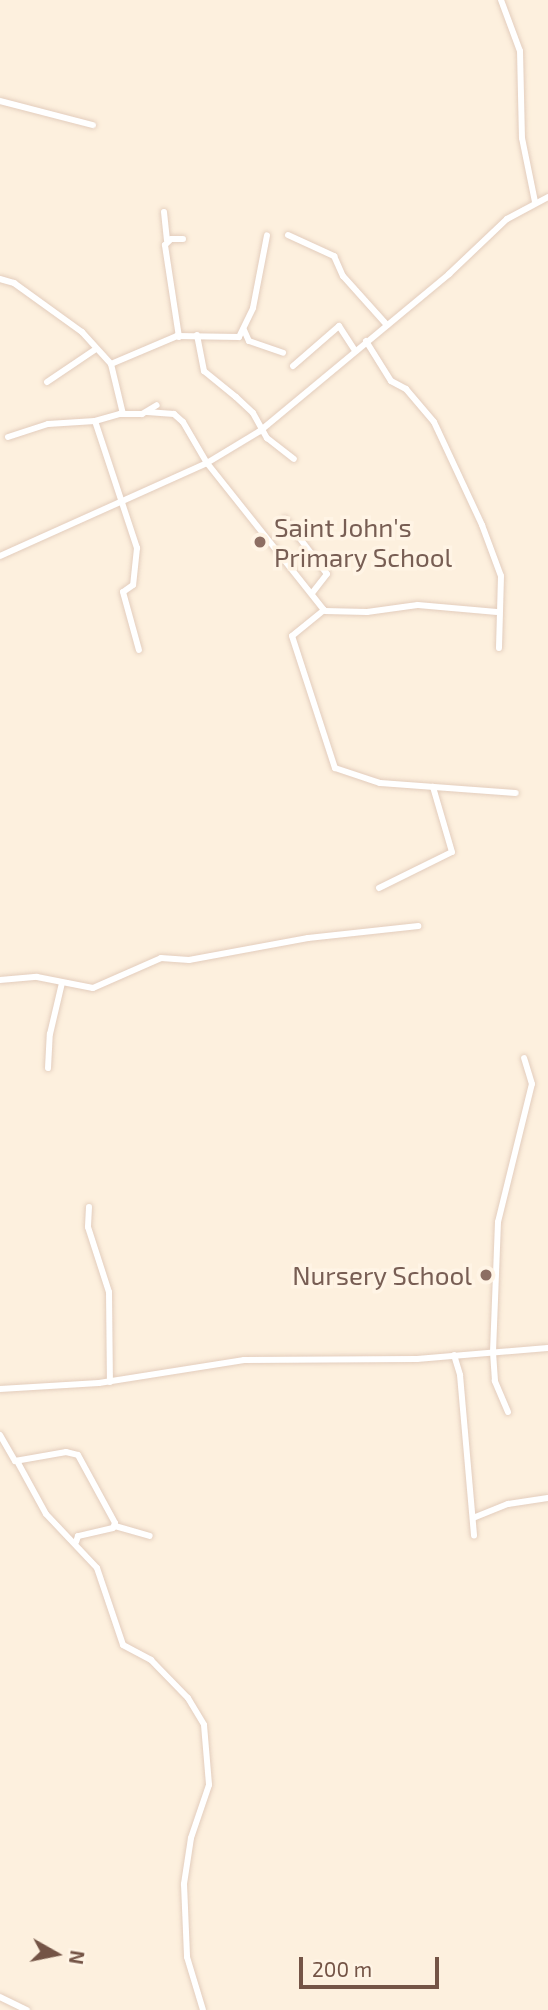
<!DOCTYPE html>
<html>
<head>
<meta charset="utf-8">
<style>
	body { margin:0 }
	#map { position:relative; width:548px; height:2010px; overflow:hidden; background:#fdf0de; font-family:"Exo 2",sans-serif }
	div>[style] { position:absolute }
	.roads { filter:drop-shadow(0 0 2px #e3cdbd) drop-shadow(0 0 2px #e3cdbd) }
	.minor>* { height:6px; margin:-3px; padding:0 3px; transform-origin:3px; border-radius:3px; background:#fff }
	.dots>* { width:19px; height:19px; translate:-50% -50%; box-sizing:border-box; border:4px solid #fff4e5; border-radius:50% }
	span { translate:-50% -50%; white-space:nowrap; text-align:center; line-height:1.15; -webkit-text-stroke:7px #fff4e5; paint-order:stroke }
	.education-label { font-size:26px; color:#785e54 }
	.left { translate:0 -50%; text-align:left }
	.right { translate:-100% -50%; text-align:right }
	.north { position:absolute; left:21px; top:1919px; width:70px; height:70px; -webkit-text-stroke:5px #fff4e5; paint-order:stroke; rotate:99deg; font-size:19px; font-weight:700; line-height:28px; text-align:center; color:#745446 }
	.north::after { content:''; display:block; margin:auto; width:24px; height:32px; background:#745446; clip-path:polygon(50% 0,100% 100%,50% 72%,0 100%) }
	.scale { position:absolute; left:299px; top:1957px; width:140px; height:32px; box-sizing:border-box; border:4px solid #745446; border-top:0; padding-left:9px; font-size:21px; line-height:24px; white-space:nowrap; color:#745446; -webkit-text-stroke:5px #fff4e5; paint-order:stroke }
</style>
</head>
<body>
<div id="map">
	<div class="roads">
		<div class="minor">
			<i style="left:501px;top:0;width:54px;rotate:69.6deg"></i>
			<i style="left:520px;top:51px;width:87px;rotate:88.7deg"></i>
			<i style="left:522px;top:138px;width:65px;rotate:78.5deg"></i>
			<i style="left:0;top:101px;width:96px;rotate:14.5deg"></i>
			<i style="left:164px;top:212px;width:28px;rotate:84deg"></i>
			<i style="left:288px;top:235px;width:51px;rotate:24.5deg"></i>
			<i style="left:334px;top:256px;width:22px;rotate:66deg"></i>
			<i style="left:343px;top:276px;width:66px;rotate:48.1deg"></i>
			<i style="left:0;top:279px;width:15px;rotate:16deg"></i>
			<i style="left:14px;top:283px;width:84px;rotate:35.8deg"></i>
			<i style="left:82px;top:332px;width:43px;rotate:47.8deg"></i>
			<i style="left:111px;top:364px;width:72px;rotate:-23deg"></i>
			<i style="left:177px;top:336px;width:62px;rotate:0.9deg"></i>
			<i style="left:239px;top:337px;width:32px;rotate:-64deg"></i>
			<i style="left:253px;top:308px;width:74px;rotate:-79.1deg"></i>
			<i style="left:244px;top:330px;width:12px;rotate:66deg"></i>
			<i style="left:249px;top:341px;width:36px;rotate:19deg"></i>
			<i style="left:197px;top:335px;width:37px;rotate:79deg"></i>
			<i style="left:204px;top:371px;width:41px;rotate:39.1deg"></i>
			<i style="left:236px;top:397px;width:23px;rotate:43deg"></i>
			<i style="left:253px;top:413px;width:29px;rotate:61deg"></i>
			<i style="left:267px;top:438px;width:34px;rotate:38deg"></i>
			<i style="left:179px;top:337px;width:93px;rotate:-98.7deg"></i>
			<i style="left:165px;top:245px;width:8px;rotate:-45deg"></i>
			<i style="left:171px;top:239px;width:12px"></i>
			<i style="left:366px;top:341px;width:47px;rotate:58deg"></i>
			<i style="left:391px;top:381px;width:17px;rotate:28deg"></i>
			<i style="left:406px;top:389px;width:43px;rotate:49.7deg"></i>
			<i style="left:434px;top:422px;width:114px;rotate:65deg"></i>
			<i style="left:482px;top:525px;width:54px;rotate:69.6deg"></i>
			<i style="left:501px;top:576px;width:72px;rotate:91.6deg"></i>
			<i style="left:111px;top:364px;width:51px;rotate:76.5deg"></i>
			<i style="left:293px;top:366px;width:61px;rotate:-41deg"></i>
			<i style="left:339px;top:326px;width:30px;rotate:57deg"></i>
			<i style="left:47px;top:382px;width:59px;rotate:-34deg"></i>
			<i style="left:147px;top:412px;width:27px;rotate:4deg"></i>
			<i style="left:174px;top:414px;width:12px;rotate:42deg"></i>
			<i style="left:183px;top:422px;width:48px;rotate:59.7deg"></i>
			<i style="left:207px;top:463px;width:188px;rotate:51.5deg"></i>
			<i style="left:324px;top:610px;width:41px;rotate:140.9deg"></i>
			<i style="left:292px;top:636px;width:139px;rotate:72deg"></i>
			<i style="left:335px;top:768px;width:47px;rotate:18.4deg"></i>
			<i style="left:380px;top:783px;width:136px;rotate:4.2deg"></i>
			<i style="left:95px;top:421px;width:26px;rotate:-16deg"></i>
			<i style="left:120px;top:414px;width:22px"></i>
			<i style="left:142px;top:414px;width:17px;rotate:-31deg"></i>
			<i style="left:8px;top:437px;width:42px;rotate:-18deg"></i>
			<i style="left:48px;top:424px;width:47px;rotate:-3.7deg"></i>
			<i style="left:95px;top:421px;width:134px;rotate:71.7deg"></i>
			<i style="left:137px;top:548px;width:37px;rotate:96deg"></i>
			<i style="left:133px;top:585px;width:12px;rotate:145deg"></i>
			<i style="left:123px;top:592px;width:60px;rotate:74.6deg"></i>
			<i style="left:285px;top:519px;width:69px;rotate:52.6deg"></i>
			<i style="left:327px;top:574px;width:23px;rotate:128deg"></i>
			<i style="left:0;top:556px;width:227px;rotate:-24.2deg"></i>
			<i style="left:207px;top:463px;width:62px;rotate:-31.1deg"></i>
			<i style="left:260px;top:431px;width:246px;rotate:-39.7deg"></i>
			<i style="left:449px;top:274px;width:80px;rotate:-43.5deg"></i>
			<i style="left:507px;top:219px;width:47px;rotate:-28.2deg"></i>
			<i style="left:325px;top:611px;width:42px;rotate:1.4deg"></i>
			<i style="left:367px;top:612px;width:51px;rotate:-7.8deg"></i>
			<i style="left:418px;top:605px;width:79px;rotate:5.1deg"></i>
			<i style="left:379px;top:888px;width:81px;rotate:-26.3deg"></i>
			<i style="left:452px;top:852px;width:68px;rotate:-106.3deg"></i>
			<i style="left:0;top:980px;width:37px;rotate:-5deg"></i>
			<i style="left:37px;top:977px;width:57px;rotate:11.1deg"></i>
			<i style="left:93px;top:988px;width:74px;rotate:-23.8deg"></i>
			<i style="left:161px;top:958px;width:28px;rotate:4deg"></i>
			<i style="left:189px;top:960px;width:121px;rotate:-10.5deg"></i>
			<i style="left:308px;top:938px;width:111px;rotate:-6.2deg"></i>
			<i style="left:48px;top:1068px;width:34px;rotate:-87deg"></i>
			<i style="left:50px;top:1034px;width:52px;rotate:-76.8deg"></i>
			<i style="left:89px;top:1207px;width:20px;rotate:93deg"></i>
			<i style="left:88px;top:1227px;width:68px;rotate:72.1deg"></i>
			<i style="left:109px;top:1292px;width:90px;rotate:89.4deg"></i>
			<i style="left:454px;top:1355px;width:21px;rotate:73deg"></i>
			<i style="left:460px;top:1375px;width:161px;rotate:85deg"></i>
			<i style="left:0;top:1389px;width:99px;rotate:-3.5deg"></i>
			<i style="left:99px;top:1383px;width:147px;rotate:-9deg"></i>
			<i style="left:244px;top:1360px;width:173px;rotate:-0.3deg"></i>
			<i style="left:417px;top:1359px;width:131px;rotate:-4.8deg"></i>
			<i style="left:508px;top:1412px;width:34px;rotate:-113deg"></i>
			<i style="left:495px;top:1381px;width:29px;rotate:-94deg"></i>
			<i style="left:493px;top:1352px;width:130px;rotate:-87.8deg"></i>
			<i style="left:498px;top:1222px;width:142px;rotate:-76.2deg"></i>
			<i style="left:532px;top:1084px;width:27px;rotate:-107deg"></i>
			<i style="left:0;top:1435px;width:30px;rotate:60deg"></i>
			<i style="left:15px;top:1461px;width:52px;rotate:-10deg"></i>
			<i style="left:66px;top:1452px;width:12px;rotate:14deg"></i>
			<i style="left:78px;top:1455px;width:77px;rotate:61.4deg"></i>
			<i style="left:115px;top:1523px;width:5px;rotate:112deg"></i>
			<i style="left:113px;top:1528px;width:36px;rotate:167deg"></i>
			<i style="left:78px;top:1536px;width:6px;rotate:108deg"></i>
			<i style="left:17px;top:1461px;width:60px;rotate:61.3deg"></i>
			<i style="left:46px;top:1514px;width:74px;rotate:46.6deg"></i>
			<i style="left:97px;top:1568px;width:81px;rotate:71.3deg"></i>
			<i style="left:123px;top:1645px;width:32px;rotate:28deg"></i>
			<i style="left:151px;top:1660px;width:53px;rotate:45.8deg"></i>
			<i style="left:188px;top:1698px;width:31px;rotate:59deg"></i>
			<i style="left:204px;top:1725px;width:60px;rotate:85.2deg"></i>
			<i style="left:209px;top:1785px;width:56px;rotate:108.8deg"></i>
			<i style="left:191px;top:1838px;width:47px;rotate:98.7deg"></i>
			<i style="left:184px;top:1884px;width:73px;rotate:87.6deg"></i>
			<i style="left:187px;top:1957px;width:55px;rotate:73.2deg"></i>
			<i style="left:473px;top:1518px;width:38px;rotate:-22deg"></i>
			<i style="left:508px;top:1504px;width:40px;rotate:-8.5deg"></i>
			<i style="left:115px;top:1526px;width:36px;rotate:16deg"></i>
			<i style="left:0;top:1997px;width:30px;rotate:26deg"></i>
		</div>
	</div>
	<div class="dots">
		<i style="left:260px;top:542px;background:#8d6e63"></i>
		<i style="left:486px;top:1275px;background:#8d6e63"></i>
	</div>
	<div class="education-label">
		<span class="left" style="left:274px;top:542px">Saint John's<br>Primary School</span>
		<span class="right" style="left:472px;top:1275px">Nursery School</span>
	</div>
	<div class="north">N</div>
	<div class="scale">200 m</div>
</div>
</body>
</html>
